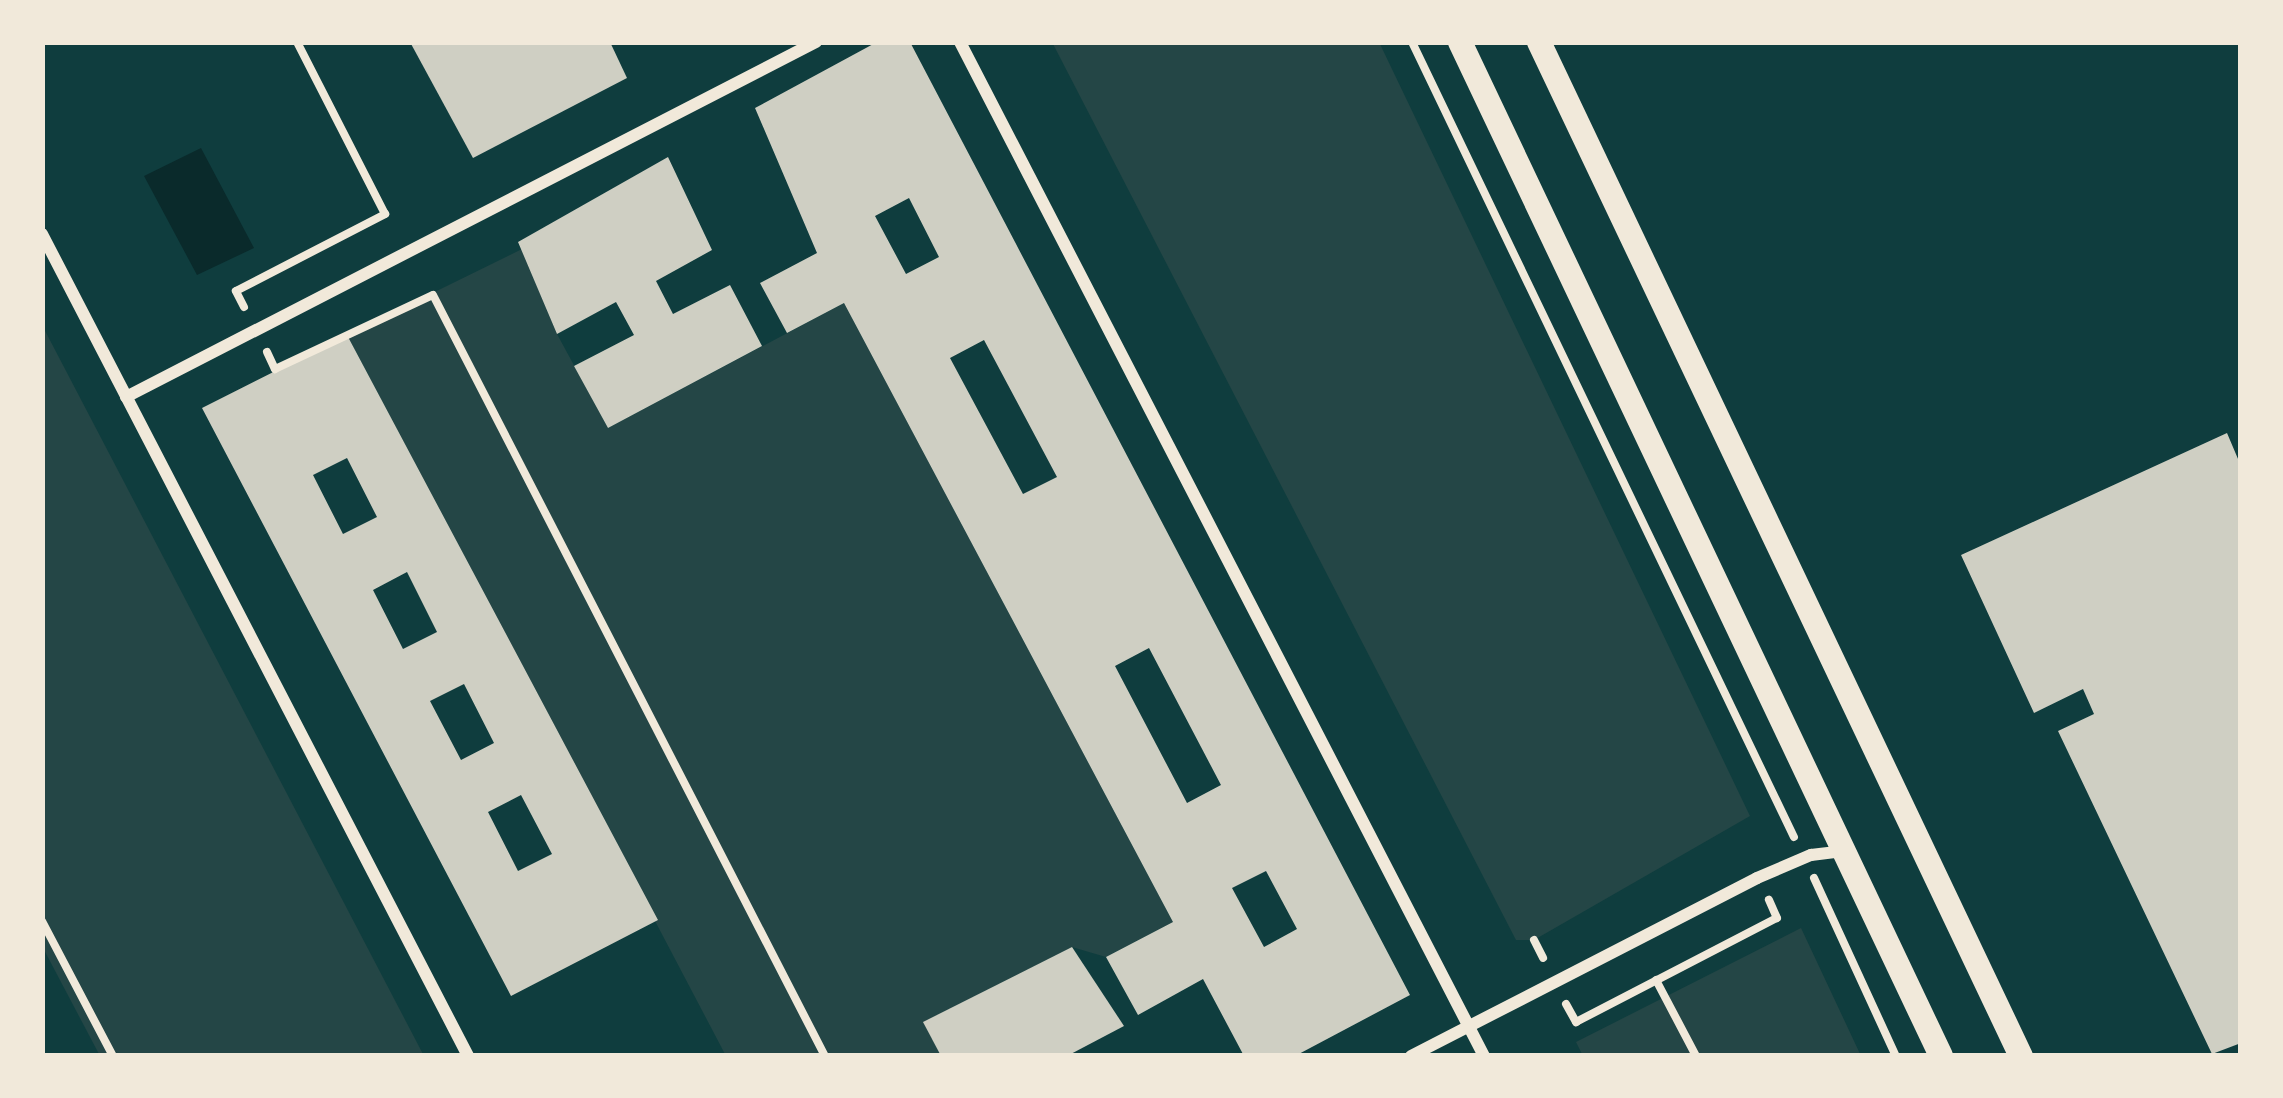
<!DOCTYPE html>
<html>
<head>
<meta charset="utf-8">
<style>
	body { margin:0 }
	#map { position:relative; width:2283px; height:1098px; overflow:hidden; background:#0f3d3e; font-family:"PT Serif",serif }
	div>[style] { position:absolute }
	.green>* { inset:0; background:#244646 }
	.water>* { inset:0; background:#0a2a2b }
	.building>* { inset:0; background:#cfcfc3 }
	.path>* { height:8px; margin:-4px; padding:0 4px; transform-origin:4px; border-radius:4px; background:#f1e9da }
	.minor>* { height:12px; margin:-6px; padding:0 6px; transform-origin:6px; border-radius:6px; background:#f1e9da }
	.secondary>* { height:24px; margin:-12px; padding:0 12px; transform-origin:12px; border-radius:12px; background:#f1e9da }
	span { translate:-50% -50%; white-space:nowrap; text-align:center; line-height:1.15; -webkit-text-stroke:10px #f1e9da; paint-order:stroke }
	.frame { position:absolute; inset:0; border:45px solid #f1e9da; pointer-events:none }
</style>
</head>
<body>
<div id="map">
	<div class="green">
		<i style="clip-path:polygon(1052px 42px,1379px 42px,1750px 816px,1534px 940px,1516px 940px)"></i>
		<i style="clip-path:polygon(522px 249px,557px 334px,608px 428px,844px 303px,1173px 922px,1106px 957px,1072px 947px,924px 1022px,941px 1056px,726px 1056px,347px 335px)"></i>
		<i style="clip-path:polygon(42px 325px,424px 1056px,100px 1056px,42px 946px)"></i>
		<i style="clip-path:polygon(1801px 928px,1861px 1056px,1583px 1056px,1576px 1042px)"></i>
	</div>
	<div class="water">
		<i style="clip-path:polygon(201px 148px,254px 248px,197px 275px,144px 176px)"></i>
	</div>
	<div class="building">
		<i style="clip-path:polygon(410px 42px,610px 42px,627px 78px,473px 158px)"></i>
		<i style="clip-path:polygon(evenodd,877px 42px,910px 42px,1410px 995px,1295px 1056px,1244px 1056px,1203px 979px,1138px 1015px,1106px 957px,1173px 922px,844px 303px,787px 333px,760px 283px,817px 253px,755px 108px,877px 42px,909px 198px,939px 257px,906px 274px,875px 216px,909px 198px,877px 42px,984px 340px,1057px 477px,1023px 494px,950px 358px,984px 340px,877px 42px,1149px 648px,1221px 785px,1187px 803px,1115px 666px,1149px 648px,877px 42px,1266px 871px,1297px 929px,1264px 947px,1232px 888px,1266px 871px)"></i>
		<i style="clip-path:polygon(668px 157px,712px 250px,656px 281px,673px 314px,730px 285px,762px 346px,608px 428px,574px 366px,634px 335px,616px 302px,557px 334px,518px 242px)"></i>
		<i style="clip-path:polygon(evenodd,347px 335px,658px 920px,511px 996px,202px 408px,347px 335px,347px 458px,377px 517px,343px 534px,313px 475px,347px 458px,347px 335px,407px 572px,437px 632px,403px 649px,373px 590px,407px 572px,347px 335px,464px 684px,494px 743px,461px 760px,430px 701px,464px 684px,347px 335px,521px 795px,552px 854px,518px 871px,488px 812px,521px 795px)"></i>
		<i style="clip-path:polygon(2227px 433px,2241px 466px,2241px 1043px,2212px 1054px,2058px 731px,2094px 714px,2083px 689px,2034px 713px,1961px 555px)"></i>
		<i style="clip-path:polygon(1072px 947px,1124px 1026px,1067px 1056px,941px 1056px,923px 1022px)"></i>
	</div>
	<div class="path">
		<i style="left:1412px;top:42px;width:882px;rotate:64.34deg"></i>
		<i style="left:244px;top:307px;width:18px;rotate:-117deg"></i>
		<i style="left:236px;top:291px;width:168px;rotate:-27.3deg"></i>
		<i style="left:385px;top:214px;width:193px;rotate:-117.1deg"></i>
		<i style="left:267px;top:352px;width:19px;rotate:65deg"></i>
		<i style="left:275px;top:369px;width:174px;rotate:-25.1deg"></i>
		<i style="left:433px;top:295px;width:856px;rotate:62.75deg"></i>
		<i style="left:1814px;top:878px;width:196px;rotate:65.3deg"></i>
		<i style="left:42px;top:921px;width:153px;rotate:62.3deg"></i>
		<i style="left:1534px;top:940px;width:20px;rotate:63deg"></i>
		<i style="left:1656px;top:980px;width:86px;rotate:62.2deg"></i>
		<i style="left:1566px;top:1004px;width:21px;rotate:61deg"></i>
		<i style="left:1576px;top:1022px;width:226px;rotate:-27.4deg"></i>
		<i style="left:1777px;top:918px;width:20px;rotate:-114deg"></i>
	</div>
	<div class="minor">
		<i style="left:960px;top:42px;width:1141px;rotate:62.67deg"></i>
		<i style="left:42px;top:234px;width:926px;rotate:62.6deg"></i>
		<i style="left:126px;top:397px;width:776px;rotate:-27.23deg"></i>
		<i style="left:1411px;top:1056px;width:389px;rotate:-27.2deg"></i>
		<i style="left:1757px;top:878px;width:59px;rotate:-23.1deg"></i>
		<i style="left:1811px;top:855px;width:32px;rotate:-7deg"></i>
	</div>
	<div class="secondary">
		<i style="left:1460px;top:42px;width:1122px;rotate:64.62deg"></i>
		<i style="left:1539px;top:42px;width:1123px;rotate:64.58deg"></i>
	</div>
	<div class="frame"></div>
</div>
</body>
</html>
